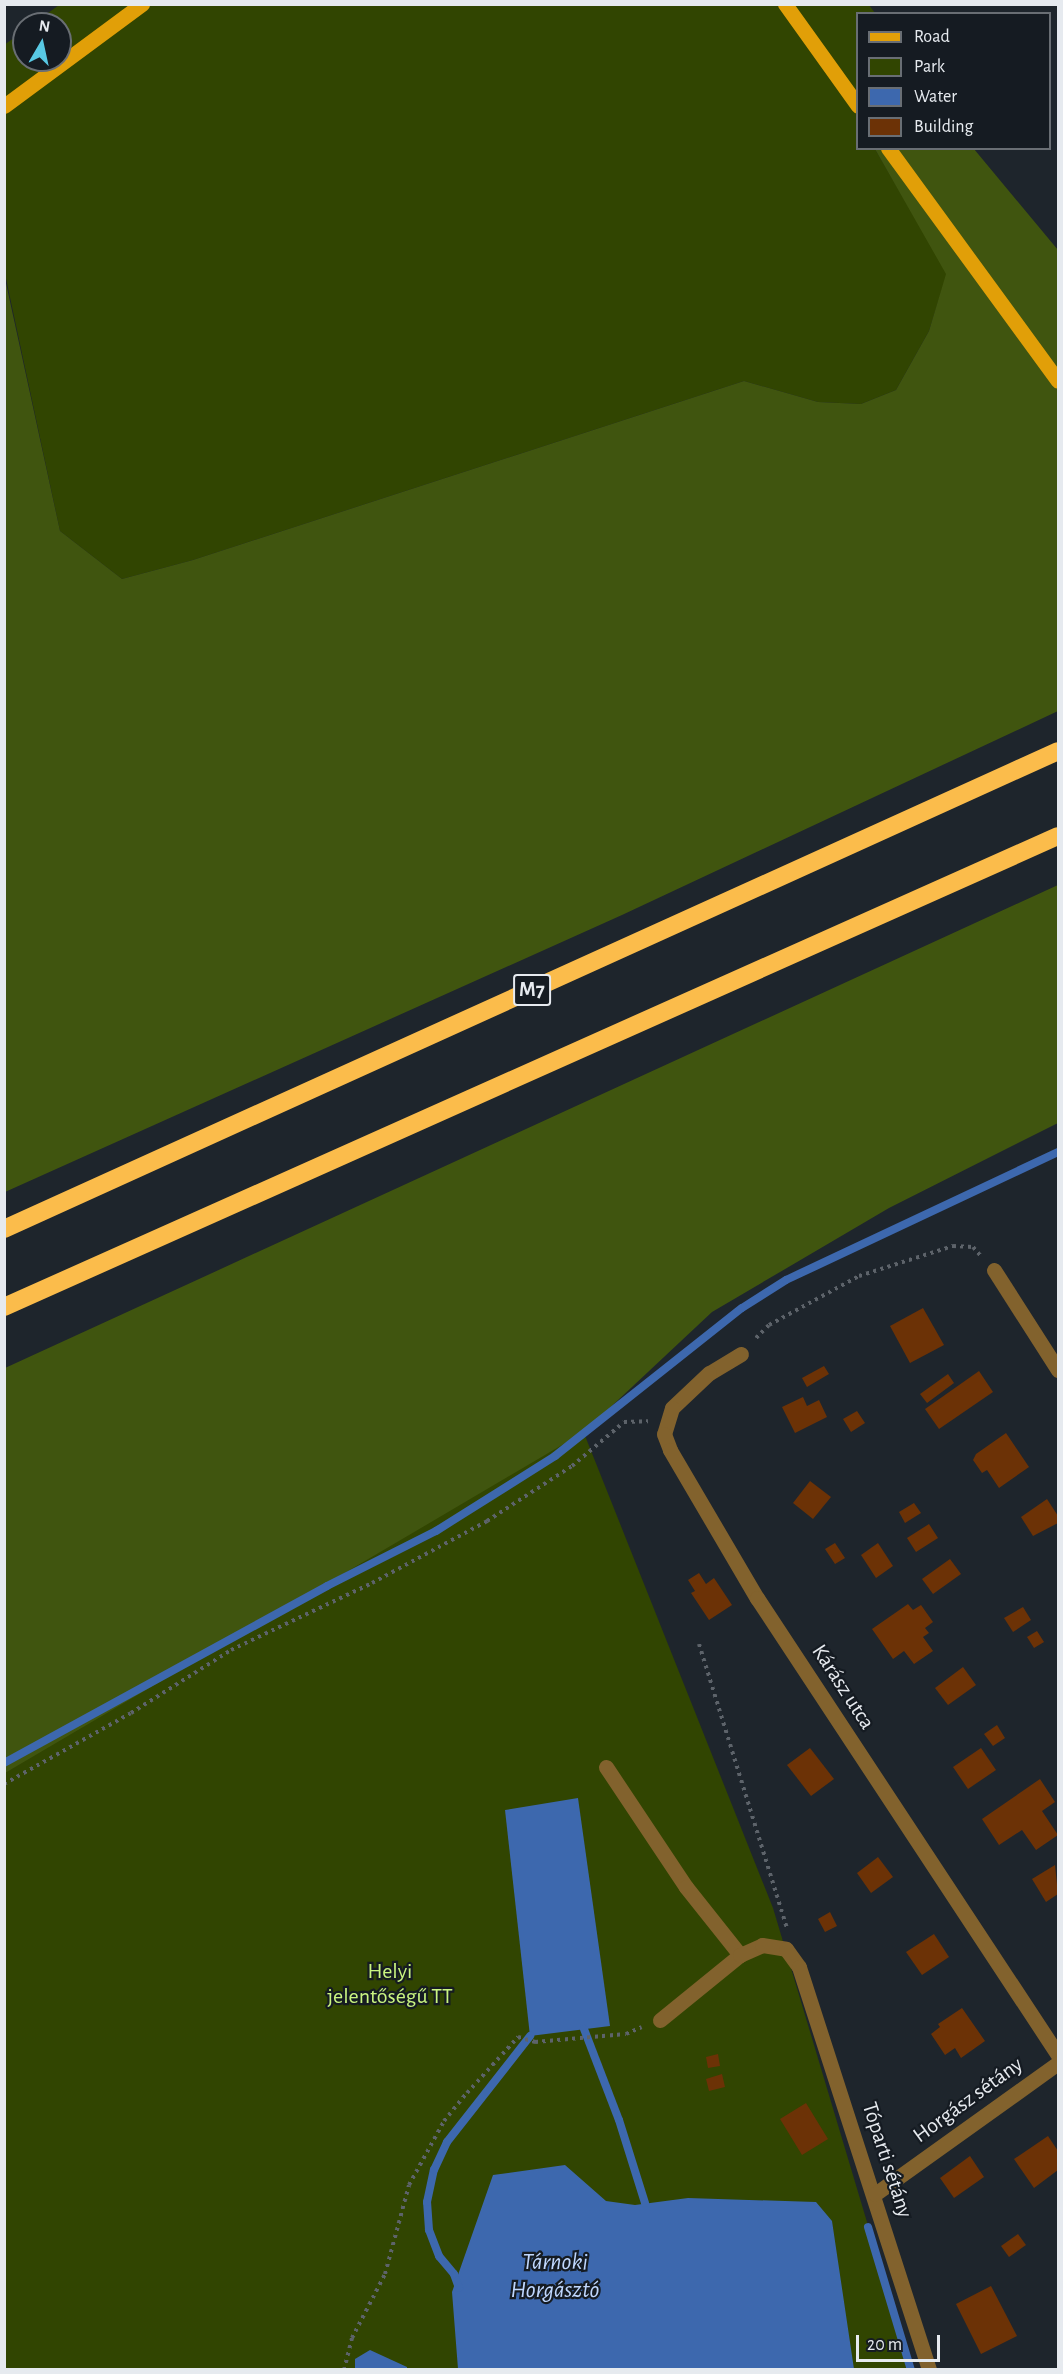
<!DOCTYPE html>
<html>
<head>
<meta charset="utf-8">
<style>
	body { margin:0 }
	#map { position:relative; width:1063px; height:2374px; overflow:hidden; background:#1e252c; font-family:"Alegreya Sans",sans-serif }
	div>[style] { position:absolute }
	.green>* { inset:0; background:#314501 }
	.forest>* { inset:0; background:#40550f }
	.water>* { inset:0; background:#3d68ae }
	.stream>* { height:8px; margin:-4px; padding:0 4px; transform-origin:4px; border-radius:4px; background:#3d68ae }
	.building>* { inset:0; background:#6c3206 }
	.path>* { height:4px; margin-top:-2px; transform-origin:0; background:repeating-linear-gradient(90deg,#5d636a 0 3px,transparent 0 7.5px) }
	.minor>* { height:15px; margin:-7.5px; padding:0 7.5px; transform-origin:7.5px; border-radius:7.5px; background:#82622d }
	.major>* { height:15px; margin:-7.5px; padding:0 7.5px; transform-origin:7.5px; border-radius:7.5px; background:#e19f08 }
	.highway>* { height:18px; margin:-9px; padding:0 9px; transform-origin:9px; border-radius:9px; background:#fbbc4b }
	span { translate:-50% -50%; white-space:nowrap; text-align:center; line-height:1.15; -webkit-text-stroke:4.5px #151b22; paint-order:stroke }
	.shield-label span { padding:2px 4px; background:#151b22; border:2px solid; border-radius:4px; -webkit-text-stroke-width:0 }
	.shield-label { font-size:21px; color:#e6eaef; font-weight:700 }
	.street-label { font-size:22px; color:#e6eaef }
	.park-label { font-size:22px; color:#caf581 }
	.water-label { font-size:24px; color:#bfd7fe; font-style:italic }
	.frame { position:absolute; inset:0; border:6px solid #e6eaef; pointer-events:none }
	.legend { position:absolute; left:856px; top:12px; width:195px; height:138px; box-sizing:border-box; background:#151b22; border:2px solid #696e74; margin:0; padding:8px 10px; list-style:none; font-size:18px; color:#e6eaef }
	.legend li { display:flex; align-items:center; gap:12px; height:30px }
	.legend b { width:30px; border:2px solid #696e74 }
	.north { position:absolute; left:12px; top:12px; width:60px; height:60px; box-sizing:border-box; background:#151b22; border:2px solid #696e74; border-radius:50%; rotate:9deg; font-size:16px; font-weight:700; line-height:24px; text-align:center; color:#e6eaef }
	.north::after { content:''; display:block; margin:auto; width:21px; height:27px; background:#58c9e4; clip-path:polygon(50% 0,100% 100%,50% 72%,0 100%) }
	.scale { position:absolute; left:856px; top:2335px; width:84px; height:27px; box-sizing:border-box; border:3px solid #e6eaef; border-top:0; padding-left:8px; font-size:18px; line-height:21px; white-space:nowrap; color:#e6eaef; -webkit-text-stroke:4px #151b22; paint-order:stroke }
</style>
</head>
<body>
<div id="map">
	<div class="green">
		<i style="clip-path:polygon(59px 5px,869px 5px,875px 13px,858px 14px,858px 148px,875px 149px,947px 273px,929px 331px,896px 390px,861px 404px,818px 402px,744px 381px,193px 560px,122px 579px,60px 531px,5px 274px,4px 45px,24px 31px,24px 60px,60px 60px,60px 24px,33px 24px)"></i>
		<i style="clip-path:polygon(568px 1393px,773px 1908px,911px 2369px,5px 2369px,4px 1604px)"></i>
	</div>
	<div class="forest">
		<i style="clip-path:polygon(875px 149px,974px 149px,1058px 250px,1058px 711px,622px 915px,5px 1192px,4px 274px,60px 531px,122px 579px,193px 560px,744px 381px,818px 402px,861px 404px,896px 390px,929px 331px,946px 274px)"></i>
		<i style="clip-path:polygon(1058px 885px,1058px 1123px,889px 1208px,712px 1312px,584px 1432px,5px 1773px,5px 1368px)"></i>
	</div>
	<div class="water">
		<i style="clip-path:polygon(578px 1798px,610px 2026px,530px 2036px,505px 1810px)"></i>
		<i style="clip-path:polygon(565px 2165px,606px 2201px,635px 2205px,688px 2198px,816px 2202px,832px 2221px,854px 2369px,458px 2369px,452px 2292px,493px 2175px)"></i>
		<i style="clip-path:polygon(370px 2350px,407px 2367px,407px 2369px,355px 2369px,355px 2359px)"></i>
	</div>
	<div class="stream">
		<i style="left:4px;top:1763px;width:368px;rotate:-28.7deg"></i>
		<i style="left:327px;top:1586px;width:122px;rotate:-26.8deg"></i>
		<i style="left:436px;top:1531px;width:141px;rotate:-32.2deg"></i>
		<i style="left:555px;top:1456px;width:238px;rotate:-38.4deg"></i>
		<i style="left:742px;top:1308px;width:52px;rotate:-32.5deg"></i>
		<i style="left:786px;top:1280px;width:301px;rotate:-25.2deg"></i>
		<i style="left:584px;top:2029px;width:97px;rotate:69deg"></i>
		<i style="left:619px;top:2120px;width:87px;rotate:72.6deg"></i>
		<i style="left:868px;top:2227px;width:149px;rotate:73.3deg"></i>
		<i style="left:459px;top:2288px;width:15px;rotate:-110deg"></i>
		<i style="left:454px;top:2274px;width:23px;rotate:-130deg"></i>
		<i style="left:439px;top:2256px;width:28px;rotate:-111deg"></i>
		<i style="left:429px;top:2230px;width:28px;rotate:-94deg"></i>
		<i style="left:427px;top:2202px;width:33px;rotate:-78deg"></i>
		<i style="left:434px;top:2170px;width:31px;rotate:-65deg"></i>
		<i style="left:447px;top:2142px;width:135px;rotate:-51.9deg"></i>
	</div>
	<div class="building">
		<i style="clip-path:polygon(923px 1308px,944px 1345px,910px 1363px,890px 1326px)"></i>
		<i style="clip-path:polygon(824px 1366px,829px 1374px,807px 1387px,802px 1378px)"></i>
		<i style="clip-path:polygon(979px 1371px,993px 1392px,939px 1429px,925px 1409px)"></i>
		<i style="clip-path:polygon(948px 1374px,954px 1383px,927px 1403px,920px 1394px)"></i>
		<i style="clip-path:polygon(803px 1397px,807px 1406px,819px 1400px,827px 1417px,795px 1433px,782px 1407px)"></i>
		<i style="clip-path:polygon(857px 1411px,865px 1423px,851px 1432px,843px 1419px)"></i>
		<i style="clip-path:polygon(1006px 1433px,1029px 1467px,999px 1488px,987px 1470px,982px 1473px,973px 1460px,976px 1454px)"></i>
		<i style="clip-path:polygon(810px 1481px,831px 1497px,813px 1519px,793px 1503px)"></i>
		<i style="clip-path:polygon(1047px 1499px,1058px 1516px,1058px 1523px,1033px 1536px,1021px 1517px)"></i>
		<i style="clip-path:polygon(914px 1503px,921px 1513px,905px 1523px,899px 1512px)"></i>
		<i style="clip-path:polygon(929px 1524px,938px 1538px,916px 1552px,907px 1538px)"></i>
		<i style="clip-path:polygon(835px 1543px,845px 1558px,835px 1564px,825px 1549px)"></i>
		<i style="clip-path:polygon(878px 1543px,893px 1566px,876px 1578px,861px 1555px)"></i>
		<i style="clip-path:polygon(950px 1559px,961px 1574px,933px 1594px,922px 1579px)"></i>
		<i style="clip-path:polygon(699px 1573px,706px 1584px,714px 1578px,732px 1605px,709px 1620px,691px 1593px,695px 1591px,688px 1580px)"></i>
		<i style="clip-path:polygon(908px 1604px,913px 1610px,921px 1605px,933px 1622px,925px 1628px,929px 1633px,923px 1637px,933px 1651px,914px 1664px,904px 1651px,893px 1659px,872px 1629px)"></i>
		<i style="clip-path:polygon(1023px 1607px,1031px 1620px,1013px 1632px,1004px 1618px)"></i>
		<i style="clip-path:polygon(1037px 1631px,1044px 1642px,1034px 1648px,1027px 1637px)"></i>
		<i style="clip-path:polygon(963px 1667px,976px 1685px,948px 1705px,935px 1688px)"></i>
		<i style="clip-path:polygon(997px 1725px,1005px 1738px,993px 1746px,984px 1734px)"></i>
		<i style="clip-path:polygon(810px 1748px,834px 1779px,811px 1796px,787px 1765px)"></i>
		<i style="clip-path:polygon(981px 1748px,996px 1770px,968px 1789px,953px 1767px)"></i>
		<i style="clip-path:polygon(1040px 1779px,1055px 1802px,1042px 1811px,1058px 1835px,1036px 1850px,1022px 1830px,999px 1845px,982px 1819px)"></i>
		<i style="clip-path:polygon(878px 1857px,893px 1877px,871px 1893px,857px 1873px)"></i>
		<i style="clip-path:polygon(1055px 1865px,1058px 1894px,1046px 1902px,1032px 1879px)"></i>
		<i style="clip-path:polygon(830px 1912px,837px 1926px,825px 1932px,818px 1919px)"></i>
		<i style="clip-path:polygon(934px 1934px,949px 1957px,922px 1975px,906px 1952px)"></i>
		<i style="clip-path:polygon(962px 2008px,985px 2041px,961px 2058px,955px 2048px,945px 2055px,931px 2034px,940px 2027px,938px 2024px)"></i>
		<i style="clip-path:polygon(718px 2054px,720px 2066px,708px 2068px,706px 2057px)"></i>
		<i style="clip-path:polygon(722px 2074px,725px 2087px,709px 2091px,706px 2079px)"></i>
		<i style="clip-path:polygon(806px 2103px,828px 2139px,802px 2155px,780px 2119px)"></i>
		<i style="clip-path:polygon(1048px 2136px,1058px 2151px,1058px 2170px,1034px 2188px,1014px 2159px)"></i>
		<i style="clip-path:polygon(970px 2156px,984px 2177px,954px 2198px,940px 2178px)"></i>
		<i style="clip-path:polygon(1018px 2234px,1026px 2245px,1009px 2257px,1001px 2246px)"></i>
		<i style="clip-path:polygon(991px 2286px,1017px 2336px,981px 2354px,956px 2304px)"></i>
	</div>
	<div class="path">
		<i style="left:756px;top:1338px;width:18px;rotate:-45deg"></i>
		<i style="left:769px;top:1325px;width:102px;rotate:-28.6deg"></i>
		<i style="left:859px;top:1276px;width:99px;rotate:-17.7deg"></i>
		<i style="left:953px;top:1246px;width:20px;rotate:3deg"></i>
		<i style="left:973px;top:1247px;width:11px;rotate:49deg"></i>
		<i style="left:699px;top:1644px;width:297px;rotate:72.8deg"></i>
		<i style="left:4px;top:1784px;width:145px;rotate:-29.2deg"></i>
		<i style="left:131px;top:1713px;width:118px;rotate:-32.2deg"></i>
		<i style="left:231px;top:1650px;width:156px;rotate:-25.4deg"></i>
		<i style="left:372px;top:1583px;width:131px;rotate:-28.3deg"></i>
		<i style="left:487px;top:1521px;width:101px;rotate:-32.9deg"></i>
		<i style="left:572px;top:1466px;width:68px;rotate:-40.2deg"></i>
		<i style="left:624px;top:1422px;width:24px;rotate:-2deg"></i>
		<i style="left:344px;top:2370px;width:33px;rotate:-76deg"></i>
		<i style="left:352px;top:2338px;width:72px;rotate:-62.7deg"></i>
		<i style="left:385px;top:2274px;width:92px;rotate:-74.9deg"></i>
		<i style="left:409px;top:2185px;width:73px;rotate:-61.3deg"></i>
		<i style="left:444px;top:2121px;width:36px;rotate:-51deg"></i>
		<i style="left:467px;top:2093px;width:76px;rotate:-47.7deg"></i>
		<i style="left:518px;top:2037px;width:18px;rotate:16deg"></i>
		<i style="left:535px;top:2042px;width:91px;rotate:-5deg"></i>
		<i style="left:626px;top:2034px;width:17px;rotate:-24deg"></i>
	</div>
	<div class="minor">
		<i style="left:994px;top:1270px;width:119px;rotate:57.4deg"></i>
		<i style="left:741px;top:1354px;width:37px;rotate:149deg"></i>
		<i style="left:709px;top:1373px;width:51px;rotate:136.6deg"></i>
		<i style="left:672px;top:1408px;width:27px;rotate:107deg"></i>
		<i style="left:664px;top:1434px;width:17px;rotate:69deg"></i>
		<i style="left:670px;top:1450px;width:172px;rotate:59.6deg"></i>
		<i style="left:757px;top:1598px;width:547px;rotate:56.63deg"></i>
		<i style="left:606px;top:1767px;width:144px;rotate:56.3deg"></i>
		<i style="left:686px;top:1887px;width:87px;rotate:51.5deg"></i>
		<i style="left:660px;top:2020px;width:103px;rotate:-39.1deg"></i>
		<i style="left:740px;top:1955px;width:24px;rotate:-24deg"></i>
		<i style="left:762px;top:1945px;width:24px;rotate:9deg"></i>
		<i style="left:786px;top:1949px;width:22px;rotate:54deg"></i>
		<i style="left:799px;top:1967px;width:423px;rotate:72.1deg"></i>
		<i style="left:875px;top:2194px;width:225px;rotate:-35.6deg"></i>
	</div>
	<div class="major">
		<i style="left:785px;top:4px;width:125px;rotate:54.4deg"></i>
		<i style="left:4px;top:106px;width:172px;rotate:-36.5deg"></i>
		<i style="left:888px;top:148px;width:288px;rotate:53.9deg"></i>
	</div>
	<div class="highway">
		<i style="left:4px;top:1229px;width:1157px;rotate:-24.39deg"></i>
		<i style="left:4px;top:1307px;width:1154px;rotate:-24.08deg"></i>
	</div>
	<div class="shield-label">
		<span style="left:532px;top:990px">M7</span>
	</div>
	<div class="street-label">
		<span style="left:843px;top:1687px;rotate:57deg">Kárász utca</span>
		<span style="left:968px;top:2100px;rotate:-36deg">Horgász sétány</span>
		<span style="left:887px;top:2160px;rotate:72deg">Tóparti sétány</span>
	</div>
	<div class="park-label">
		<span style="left:390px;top:1984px">Helyi<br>jelentőségű TT</span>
	</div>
	<div class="water-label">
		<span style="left:555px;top:2277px">Tárnoki<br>Horgásztó</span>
	</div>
	<div class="frame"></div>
	<ul class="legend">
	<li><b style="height:8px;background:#e19f08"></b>Road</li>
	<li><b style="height:16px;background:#314501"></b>Park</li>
	<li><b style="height:16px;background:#3d68ae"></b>Water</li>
	<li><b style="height:16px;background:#6c3206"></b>Building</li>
	</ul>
	<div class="north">N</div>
	<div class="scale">20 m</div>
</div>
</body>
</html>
